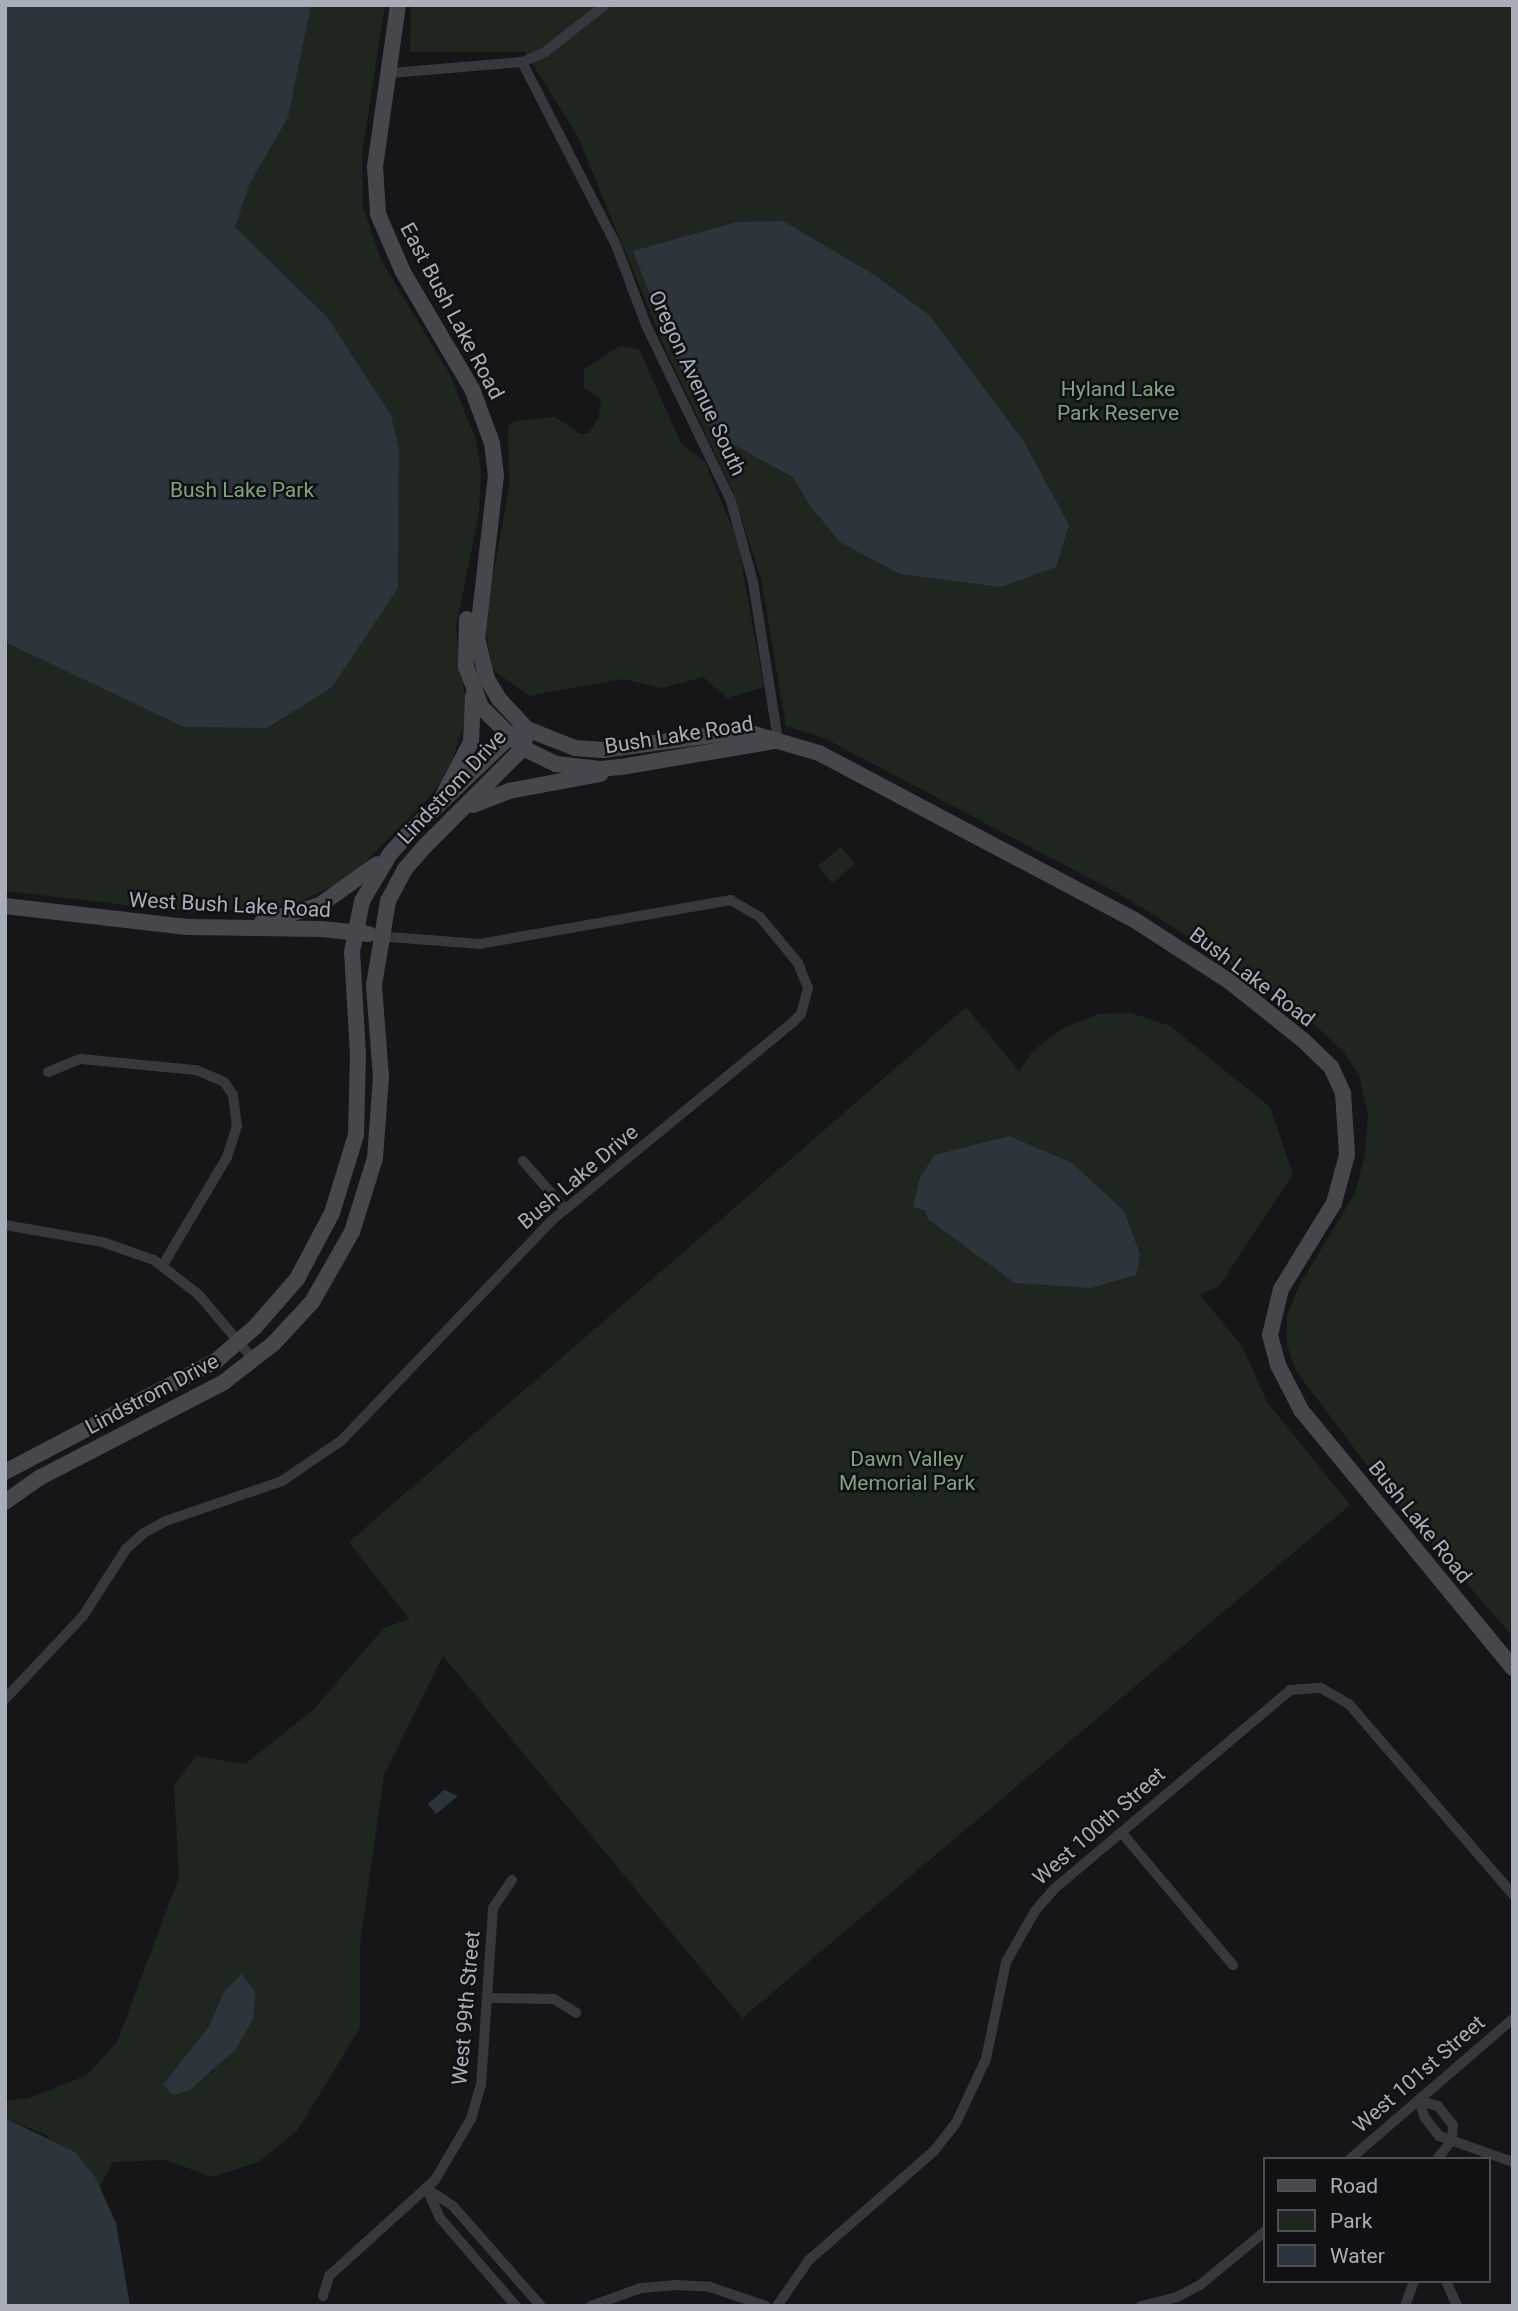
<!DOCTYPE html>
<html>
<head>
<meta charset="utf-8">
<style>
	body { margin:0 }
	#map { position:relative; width:1518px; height:2311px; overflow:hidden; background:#161618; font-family:Roboto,sans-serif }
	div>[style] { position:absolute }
	.green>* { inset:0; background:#1e261f }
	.water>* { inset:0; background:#2c353c }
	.street>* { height:10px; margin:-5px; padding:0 5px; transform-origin:5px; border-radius:5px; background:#37383d }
	.secondary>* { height:16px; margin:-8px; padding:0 8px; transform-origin:8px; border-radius:8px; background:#45474d }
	span { translate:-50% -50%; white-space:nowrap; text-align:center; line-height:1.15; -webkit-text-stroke:5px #111113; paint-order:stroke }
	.street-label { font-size:21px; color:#a8adb8 }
	.park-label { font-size:21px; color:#7fa381 }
	.frame { position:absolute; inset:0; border:7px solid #a8adb8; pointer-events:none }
	.legend { position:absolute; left:1263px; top:2157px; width:228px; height:126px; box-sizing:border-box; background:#111113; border:2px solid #4d4f55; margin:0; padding:9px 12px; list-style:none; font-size:21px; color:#a8adb8 }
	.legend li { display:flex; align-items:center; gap:14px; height:35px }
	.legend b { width:35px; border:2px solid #4d4f55 }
</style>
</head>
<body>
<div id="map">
	<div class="green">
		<i style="clip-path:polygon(5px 5px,385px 5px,362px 154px,363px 207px,381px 260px,449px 373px,476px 440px,481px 471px,479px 513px,456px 627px,467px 713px,448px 774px,425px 802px,349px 878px,295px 904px,196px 913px,5px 891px)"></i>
		<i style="clip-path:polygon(411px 5px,1513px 5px,1513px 1637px,1382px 1485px,1296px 1371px,1287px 1345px,1287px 1315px,1299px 1286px,1355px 1193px,1365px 1155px,1368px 1115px,1359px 1075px,1344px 1052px,1291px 1003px,1127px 898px,824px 738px,786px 726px,761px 579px,732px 489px,667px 353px,578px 137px,525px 52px,410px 52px)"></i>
		<i style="clip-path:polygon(620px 346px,639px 349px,681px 443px,705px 462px,737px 539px,764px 687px,727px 698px,703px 677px,662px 688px,623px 679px,529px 696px,493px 670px,484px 626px,509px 487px,508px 427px,514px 421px,555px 417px,580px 434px,589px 433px,599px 417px,601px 399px,584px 388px,584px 369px)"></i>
		<i style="clip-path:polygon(841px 847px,855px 864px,832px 883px,818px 866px)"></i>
		<i style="clip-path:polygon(evenodd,966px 1007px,1019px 1071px,1033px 1051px,1063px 1028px,1098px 1014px,1131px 1013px,1170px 1026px,1270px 1107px,1293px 1174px,1220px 1285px,1200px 1295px,1242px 1346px,1267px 1402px,1350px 1505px,742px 2018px,443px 1656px,384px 1775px,360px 1943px,360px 2028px,297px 2131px,257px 2163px,211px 2177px,167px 2160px,113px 2162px,100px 2187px,46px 2135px,5px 2118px,5px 2101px,29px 2098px,86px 2076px,117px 2042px,179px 1877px,174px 1786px,196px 1756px,245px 1764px,312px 1711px,384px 1628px,409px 1619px,349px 1542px,966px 1007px,225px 1990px,213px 2073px,179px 2065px,209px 2026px,225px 1990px)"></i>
	</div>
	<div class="water">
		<i style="clip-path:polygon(5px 5px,311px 5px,288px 117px,249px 185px,235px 227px,327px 317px,391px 415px,399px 450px,398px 588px,332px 687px,267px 728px,184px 727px,5px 642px)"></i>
		<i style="clip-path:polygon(783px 221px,876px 276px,930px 316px,1024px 442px,1069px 525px,1056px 567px,1001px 587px,900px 574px,840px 542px,811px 507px,793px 477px,714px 434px,675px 358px,633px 251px,737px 222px)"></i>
		<i style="clip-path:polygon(1009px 1136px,1072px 1163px,1124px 1211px,1140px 1254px,1136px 1275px,1091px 1288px,1015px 1283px,928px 1219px,925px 1210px,913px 1207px,920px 1177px,935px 1155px)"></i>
		<i style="clip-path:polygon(444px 1790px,458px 1796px,436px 1814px,428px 1804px)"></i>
		<i style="clip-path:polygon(242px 1974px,255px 1992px,254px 2017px,236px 2049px,190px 2090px,173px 2095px,163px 2085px,209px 2026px,225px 1990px)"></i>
		<i style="clip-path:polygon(5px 2118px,75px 2152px,95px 2177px,116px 2223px,130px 2306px,5px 2306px)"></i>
	</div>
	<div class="street">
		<i style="left:522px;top:62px;width:206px;rotate:62.8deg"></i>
		<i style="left:616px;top:245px;width:85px;rotate:69.4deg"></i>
		<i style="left:646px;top:325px;width:195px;rotate:64.2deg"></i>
		<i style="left:731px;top:501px;width:84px;rotate:74.8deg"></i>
		<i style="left:753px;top:582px;width:160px;rotate:81deg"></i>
		<i style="left:391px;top:73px;width:131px;rotate:-4.8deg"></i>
		<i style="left:522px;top:62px;width:25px;rotate:-23deg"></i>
		<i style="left:545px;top:52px;width:76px;rotate:-38.1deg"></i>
		<i style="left:48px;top:1072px;width:35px;rotate:-22deg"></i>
		<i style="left:81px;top:1059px;width:116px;rotate:5.5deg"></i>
		<i style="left:196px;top:1070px;width:30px;rotate:23deg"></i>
		<i style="left:224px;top:1082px;width:16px;rotate:55deg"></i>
		<i style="left:233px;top:1095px;width:31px;rotate:83deg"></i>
		<i style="left:237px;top:1126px;width:33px;rotate:108deg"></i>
		<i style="left:227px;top:1157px;width:126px;rotate:120.7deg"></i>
		<i style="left:523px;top:1161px;width:64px;rotate:48.8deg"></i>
		<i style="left:5px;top:1225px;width:98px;rotate:9.9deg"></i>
		<i style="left:102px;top:1242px;width:55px;rotate:19.1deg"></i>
		<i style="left:154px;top:1260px;width:57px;rotate:37.9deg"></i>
		<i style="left:199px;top:1295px;width:84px;rotate:49.8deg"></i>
		<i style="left:5px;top:1699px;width:114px;rotate:-46.8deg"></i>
		<i style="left:83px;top:1616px;width:80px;rotate:-57.3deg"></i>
		<i style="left:126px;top:1549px;width:24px;rotate:-42deg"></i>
		<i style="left:144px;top:1533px;width:25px;rotate:-29deg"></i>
		<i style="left:166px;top:1521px;width:123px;rotate:-19deg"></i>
		<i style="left:282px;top:1481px;width:73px;rotate:-34.3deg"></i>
		<i style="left:342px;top:1440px;width:303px;rotate:-46.3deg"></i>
		<i style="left:551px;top:1221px;width:310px;rotate:-39.4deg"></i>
		<i style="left:791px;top:1024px;width:14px;rotate:-45deg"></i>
		<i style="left:801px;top:1014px;width:27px;rotate:-75deg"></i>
		<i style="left:808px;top:988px;width:27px;rotate:-112deg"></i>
		<i style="left:798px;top:963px;width:60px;rotate:-129.6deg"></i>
		<i style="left:760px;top:917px;width:34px;rotate:-150deg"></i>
		<i style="left:731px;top:900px;width:255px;rotate:170.1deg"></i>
		<i style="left:480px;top:944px;width:104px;rotate:-175.6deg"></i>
		<i style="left:1121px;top:1832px;width:174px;rotate:49.9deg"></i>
		<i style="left:489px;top:1998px;width:65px;rotate:0.9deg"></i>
		<i style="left:554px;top:1999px;width:26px;rotate:32deg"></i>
		<i style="left:1419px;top:2100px;width:19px;rotate:72deg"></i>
		<i style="left:1425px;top:2118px;width:23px;rotate:52deg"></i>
		<i style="left:1439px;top:2136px;width:78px;rotate:19.4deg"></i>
		<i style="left:1419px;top:2100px;width:20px;rotate:18deg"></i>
		<i style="left:1438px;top:2106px;width:24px;rotate:52deg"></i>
		<i style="left:1453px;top:2125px;width:15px;rotate:94deg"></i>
		<i style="left:1452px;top:2140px;width:24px;rotate:128deg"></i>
		<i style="left:1350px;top:2159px;width:215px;rotate:-40.7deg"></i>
		<i style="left:427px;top:2189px;width:31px;rotate:33deg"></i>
		<i style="left:453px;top:2206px;width:133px;rotate:48.7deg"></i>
		<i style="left:427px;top:2189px;width:32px;rotate:66deg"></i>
		<i style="left:440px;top:2218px;width:116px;rotate:49.2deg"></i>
		<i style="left:1446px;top:2281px;width:27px;rotate:66deg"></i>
		<i style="left:323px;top:2296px;width:21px;rotate:-73deg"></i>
		<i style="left:329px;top:2276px;width:143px;rotate:-42.2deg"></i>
		<i style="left:435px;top:2180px;width:71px;rotate:-59.5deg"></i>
		<i style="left:471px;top:2119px;width:35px;rotate:-74deg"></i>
		<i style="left:481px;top:2085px;width:177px;rotate:-86.1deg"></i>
		<i style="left:493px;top:1908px;width:34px;rotate:-56deg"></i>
		<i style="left:591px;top:2306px;width:53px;rotate:-19.8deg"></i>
		<i style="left:641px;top:2288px;width:35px;rotate:-5deg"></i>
		<i style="left:676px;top:2285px;width:34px;rotate:3deg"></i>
		<i style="left:710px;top:2287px;width:59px;rotate:18.7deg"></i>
		<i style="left:777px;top:2306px;width:56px;rotate:-55.2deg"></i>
		<i style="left:809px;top:2260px;width:166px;rotate:-41.1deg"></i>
		<i style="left:934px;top:2151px;width:36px;rotate:-52deg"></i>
		<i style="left:956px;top:2123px;width:71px;rotate:-64.9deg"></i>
		<i style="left:986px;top:2059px;width:99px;rotate:-78.3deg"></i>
		<i style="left:1006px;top:1962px;width:59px;rotate:-60.4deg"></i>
		<i style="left:1035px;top:1911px;width:29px;rotate:-49deg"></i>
		<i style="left:1054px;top:1889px;width:309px;rotate:-40.1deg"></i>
		<i style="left:1290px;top:1690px;width:31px;rotate:-4deg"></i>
		<i style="left:1321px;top:1688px;width:32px;rotate:30deg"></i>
		<i style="left:1349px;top:1704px;width:252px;rotate:49.3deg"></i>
		<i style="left:1141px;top:2306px;width:37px;rotate:-14deg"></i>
		<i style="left:1177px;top:2297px;width:26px;rotate:-28deg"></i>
		<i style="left:1200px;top:2285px;width:83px;rotate:-39.6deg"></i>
		<i style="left:1405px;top:2306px;width:27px;rotate:-70deg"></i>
	</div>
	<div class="secondary">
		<i style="left:398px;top:5px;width:163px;rotate:98.1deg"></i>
		<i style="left:375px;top:166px;width:48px;rotate:86.4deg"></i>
		<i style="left:378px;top:214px;width:63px;rotate:66.7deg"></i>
		<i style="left:403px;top:272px;width:136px;rotate:59.5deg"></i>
		<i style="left:472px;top:389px;width:58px;rotate:69.7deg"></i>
		<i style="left:492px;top:443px;width:32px;rotate:83deg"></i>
		<i style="left:496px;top:475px;width:164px;rotate:96.6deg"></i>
		<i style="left:477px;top:638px;width:42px;rotate:76.3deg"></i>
		<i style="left:487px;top:679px;width:23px;rotate:59deg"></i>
		<i style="left:499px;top:699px;width:41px;rotate:47deg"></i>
		<i style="left:527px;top:729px;width:52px;rotate:21.6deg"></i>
		<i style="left:575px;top:748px;width:28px;rotate:4deg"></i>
		<i style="left:603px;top:750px;width:126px;rotate:-7.7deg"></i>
		<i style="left:728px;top:733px;width:26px;rotate:2deg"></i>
		<i style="left:754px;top:734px;width:68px;rotate:16.3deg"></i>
		<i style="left:819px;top:753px;width:355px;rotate:27.9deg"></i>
		<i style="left:1133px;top:919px;width:114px;rotate:32.9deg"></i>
		<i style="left:1229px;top:981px;width:95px;rotate:38.6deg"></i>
		<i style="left:1303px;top:1040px;width:39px;rotate:44deg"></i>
		<i style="left:1331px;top:1067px;width:29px;rotate:65deg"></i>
		<i style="left:1343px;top:1093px;width:62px;rotate:86.3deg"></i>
		<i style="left:1347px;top:1155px;width:50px;rotate:105.2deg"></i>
		<i style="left:1334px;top:1203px;width:101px;rotate:121.6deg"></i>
		<i style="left:1281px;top:1289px;width:47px;rotate:103.4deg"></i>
		<i style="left:1270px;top:1335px;width:31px;rotate:75deg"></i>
		<i style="left:1278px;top:1365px;width:51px;rotate:62.9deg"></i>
		<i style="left:1301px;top:1410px;width:334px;rotate:50.6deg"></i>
		<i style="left:467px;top:619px;width:47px;rotate:91.2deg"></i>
		<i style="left:466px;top:666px;width:44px;rotate:69.9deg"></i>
		<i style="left:481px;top:707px;width:59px;rotate:44.3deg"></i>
		<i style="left:523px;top:748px;width:37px;rotate:26deg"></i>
		<i style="left:556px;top:764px;width:44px;rotate:6.5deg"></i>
		<i style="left:600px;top:769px;width:27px;rotate:-6deg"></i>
		<i style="left:627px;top:766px;width:150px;rotate:-9.6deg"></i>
		<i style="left:443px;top:796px;width:61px;rotate:-62.6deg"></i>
		<i style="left:471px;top:742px;width:46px;rotate:-87.5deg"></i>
		<i style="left:473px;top:805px;width:39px;rotate:-21deg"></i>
		<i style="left:509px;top:791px;width:93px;rotate:-10.6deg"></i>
		<i style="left:5px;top:906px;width:183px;rotate:6.6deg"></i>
		<i style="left:187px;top:927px;width:135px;rotate:0.8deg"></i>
		<i style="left:322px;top:929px;width:47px;rotate:6.1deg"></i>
		<i style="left:262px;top:922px;width:60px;rotate:-16.3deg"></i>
		<i style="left:320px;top:905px;width:70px;rotate:-35.7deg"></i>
		<i style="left:5px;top:1472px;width:240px;rotate:-27.8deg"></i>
		<i style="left:217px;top:1360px;width:50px;rotate:-41deg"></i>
		<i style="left:255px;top:1327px;width:64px;rotate:-48.8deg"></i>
		<i style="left:297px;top:1279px;width:75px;rotate:-62.1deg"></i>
		<i style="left:332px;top:1213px;width:82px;rotate:-72.9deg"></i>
		<i style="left:356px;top:1135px;width:80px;rotate:-88.6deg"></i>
		<i style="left:358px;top:1055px;width:103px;rotate:-93.3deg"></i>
		<i style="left:352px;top:952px;width:52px;rotate:-78.9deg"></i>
		<i style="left:362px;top:901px;width:55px;rotate:-59.2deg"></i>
		<i style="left:390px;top:854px;width:28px;rotate:-48deg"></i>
		<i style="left:409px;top:833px;width:140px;rotate:-43.8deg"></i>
		<i style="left:510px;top:736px;width:18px;rotate:-22deg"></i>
		<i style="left:5px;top:1502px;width:42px;rotate:-35.2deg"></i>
		<i style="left:39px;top:1478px;width:208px;rotate:-27.4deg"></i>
		<i style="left:224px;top:1382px;width:62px;rotate:-37.8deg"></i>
		<i style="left:273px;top:1344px;width:57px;rotate:-47.1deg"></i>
		<i style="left:312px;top:1302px;width:81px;rotate:-60.3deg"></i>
		<i style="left:352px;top:1232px;width:77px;rotate:-72.7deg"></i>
		<i style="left:375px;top:1158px;width:81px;rotate:-85.8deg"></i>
		<i style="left:381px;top:1077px;width:92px;rotate:-94.4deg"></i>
		<i style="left:374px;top:985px;width:85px;rotate:-80.5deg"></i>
		<i style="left:388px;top:901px;width:36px;rotate:-62deg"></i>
		<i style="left:405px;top:869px;width:29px;rotate:-49deg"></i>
		<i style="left:424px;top:847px;width:140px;rotate:-45deg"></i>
		<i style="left:523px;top:748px;width:19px;rotate:-78deg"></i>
	</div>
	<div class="street-label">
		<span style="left:452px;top:311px;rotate:62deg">East Bush Lake Road</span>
		<span style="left:697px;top:383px;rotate:65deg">Oregon Avenue South</span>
		<span style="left:679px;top:735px;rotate:-9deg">Bush Lake Road</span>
		<span style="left:452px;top:787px;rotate:-47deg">Lindstrom Drive</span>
		<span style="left:230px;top:905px;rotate:3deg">West Bush Lake Road</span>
		<span style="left:1252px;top:977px;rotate:37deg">Bush Lake Road</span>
		<span style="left:578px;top:1177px;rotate:-40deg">Bush Lake Drive</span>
		<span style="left:152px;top:1394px;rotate:-28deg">Lindstrom Drive</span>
		<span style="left:1420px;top:1522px;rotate:51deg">Bush Lake Road</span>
		<span style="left:1099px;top:1826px;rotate:-41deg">West 100th Street</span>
		<span style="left:466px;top:2008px;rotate:-85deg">West 99th Street</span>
		<span style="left:1419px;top:2074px;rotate:-41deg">West 101st Street</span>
	</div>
	<div class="park-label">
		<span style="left:1118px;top:401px">Hyland Lake<br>Park Reserve</span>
		<span style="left:242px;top:490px">Bush Lake Park</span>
		<span style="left:907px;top:1471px">Dawn Valley<br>Memorial Park</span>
	</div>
	<div class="frame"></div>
	<ul class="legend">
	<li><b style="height:9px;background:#45474d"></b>Road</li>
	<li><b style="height:19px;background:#1e261f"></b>Park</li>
	<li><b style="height:19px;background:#2c353c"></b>Water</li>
	</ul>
</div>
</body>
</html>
